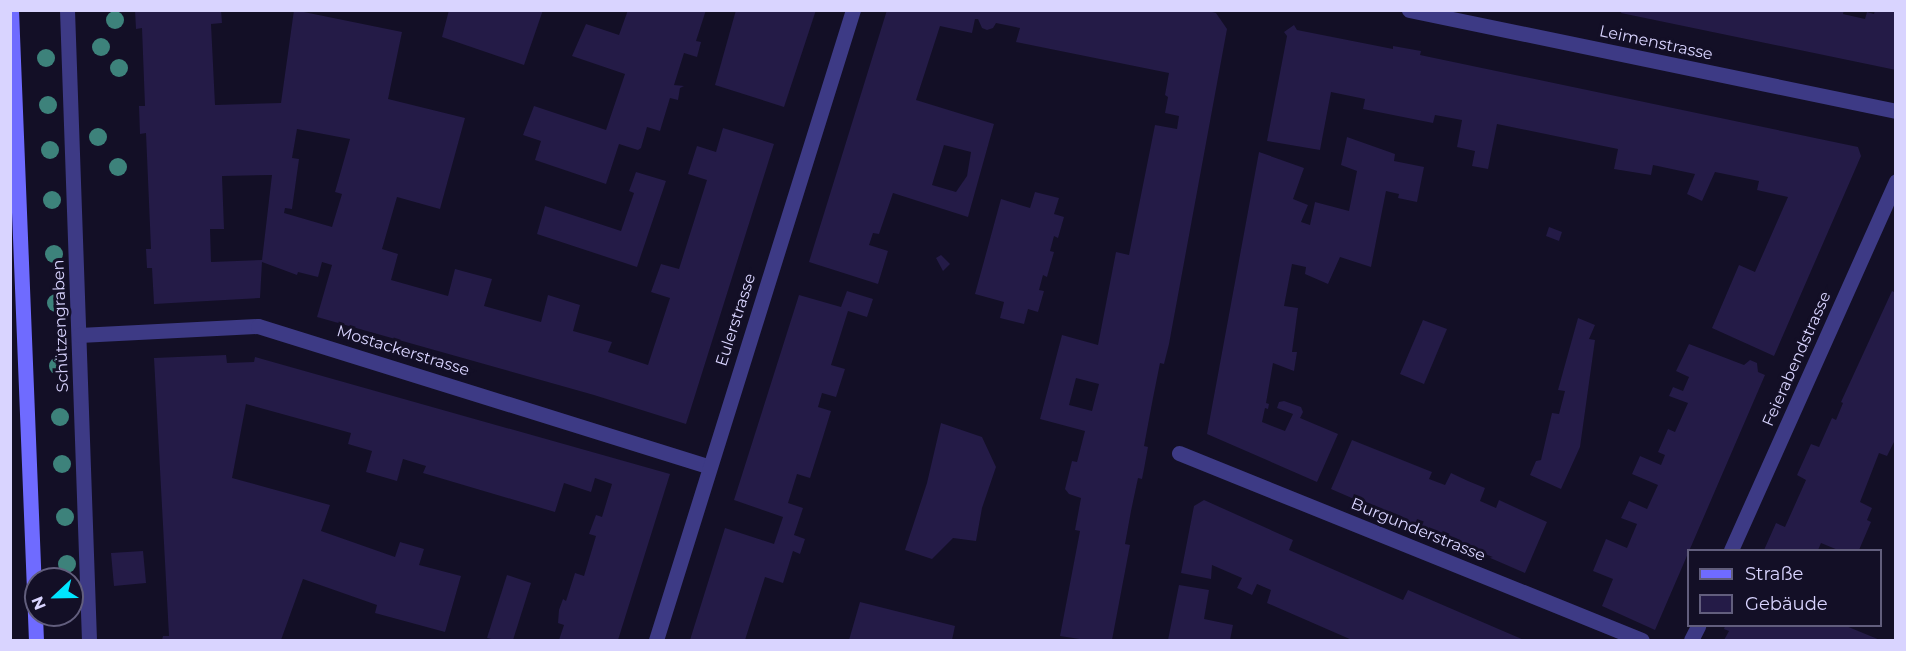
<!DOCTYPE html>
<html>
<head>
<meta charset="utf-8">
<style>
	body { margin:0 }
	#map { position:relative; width:1906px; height:651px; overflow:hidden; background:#130f26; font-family:Montserrat,sans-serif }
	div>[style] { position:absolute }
	.building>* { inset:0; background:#241b47 }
	.street>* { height:15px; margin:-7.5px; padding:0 7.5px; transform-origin:7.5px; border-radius:7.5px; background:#3d3a85 }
	.secondary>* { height:15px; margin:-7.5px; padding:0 7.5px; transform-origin:7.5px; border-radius:7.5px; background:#6f6bff }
	.trees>* { width:18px; height:18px; margin:-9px; border-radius:50%; background:#3d827b }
	span { translate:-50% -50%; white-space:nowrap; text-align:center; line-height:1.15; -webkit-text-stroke:6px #130f26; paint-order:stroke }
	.street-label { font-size:16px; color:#d9d4ff }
	.frame { position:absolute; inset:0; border:12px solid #d9d4ff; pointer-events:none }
	.legend { position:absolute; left:1687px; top:549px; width:195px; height:78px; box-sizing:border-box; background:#130f26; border:2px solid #625e7d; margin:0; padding:8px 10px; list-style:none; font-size:18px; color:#d9d4ff }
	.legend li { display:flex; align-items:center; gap:12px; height:30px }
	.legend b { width:30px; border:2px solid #625e7d }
	.north { position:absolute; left:24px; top:567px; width:60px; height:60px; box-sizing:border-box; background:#130f26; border:2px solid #625e7d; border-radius:50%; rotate:248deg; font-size:16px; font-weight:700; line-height:24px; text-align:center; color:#d9d4ff }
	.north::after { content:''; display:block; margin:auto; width:21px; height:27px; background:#00e5ff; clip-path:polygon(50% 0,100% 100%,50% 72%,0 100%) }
</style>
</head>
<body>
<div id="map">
	<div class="building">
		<i style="clip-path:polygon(evenodd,135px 10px,221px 10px,222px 23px,211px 24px,215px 105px,281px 103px,294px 10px,402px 32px,388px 99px,465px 118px,440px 209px,397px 197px,382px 249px,398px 254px,391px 280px,448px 296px,455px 269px,492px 279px,484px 306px,541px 322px,548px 295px,580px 305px,573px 331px,612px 342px,608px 352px,648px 365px,670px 298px,651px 292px,661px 264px,679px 269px,707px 180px,688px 174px,697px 146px,716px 152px,723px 128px,774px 144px,686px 424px,594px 395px,317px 317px,332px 265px,322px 262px,318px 277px,298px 272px,297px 275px,262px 262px,260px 298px,154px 304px,152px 268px,147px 268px,146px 249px,151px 249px,146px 133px,140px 134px,139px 106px,145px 106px,142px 28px,136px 29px,135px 10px,297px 129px,350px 139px,335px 192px,342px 194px,332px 227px,284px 213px,285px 208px,292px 209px,299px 159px,292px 158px,297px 129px,135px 10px,272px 175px,262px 260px,211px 262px,210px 229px,224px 229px,222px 176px,272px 175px)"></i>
		<i style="clip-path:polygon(449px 10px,543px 10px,524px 65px,442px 37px)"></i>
		<i style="clip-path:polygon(628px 10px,706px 10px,696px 41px,701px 42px,697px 57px,684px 53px,674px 85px,684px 86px,680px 88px,678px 100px,670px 98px,660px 131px,647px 127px,641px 148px,638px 150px,619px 144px,606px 184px,535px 160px,541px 141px,523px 135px,534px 106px,606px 130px,625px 74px,572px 56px,586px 24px,619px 35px)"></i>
		<i style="clip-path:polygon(736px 10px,816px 10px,784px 107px,715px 85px)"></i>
		<i style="clip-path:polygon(evenodd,887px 10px,1205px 10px,1216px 13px,1227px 29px,1169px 344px,1164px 364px,1160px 363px,1153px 398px,1144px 446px,1148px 447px,1144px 469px,1142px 479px,1138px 478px,1131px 511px,1125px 544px,1130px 545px,1112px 640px,1086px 640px,1060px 636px,1080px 531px,1075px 530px,1081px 498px,1069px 494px,1065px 489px,1072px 461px,1077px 462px,1085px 431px,1040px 419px,1062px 335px,1098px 345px,1116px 252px,1129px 255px,1155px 125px,1177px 129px,1179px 116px,1165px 113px,1168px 97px,1165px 95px,1169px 73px,1016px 42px,1020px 28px,996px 23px,993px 28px,987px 30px,982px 28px,978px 19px,975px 19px,972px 33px,940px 26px,916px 100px,994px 124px,968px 217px,893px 193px,879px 234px,873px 233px,869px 245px,888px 251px,878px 284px,809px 262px,887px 10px,944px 145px,971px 152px,967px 176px,956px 192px,932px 185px,944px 145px,887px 10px,1076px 378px,1099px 384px,1092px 411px,1069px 405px,1076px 378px)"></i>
		<i style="clip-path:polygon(1622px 10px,1844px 10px,1843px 14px,1865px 19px,1867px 12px,1874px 14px,1875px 10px,1896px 10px,1896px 70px,1621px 13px)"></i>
		<i style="clip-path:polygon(1294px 25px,1297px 30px,1393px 49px,1393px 46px,1421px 51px,1420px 55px,1858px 147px,1861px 156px,1774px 356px,1712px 328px,1739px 265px,1755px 272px,1788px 197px,1757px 190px,1759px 181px,1715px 172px,1702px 201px,1687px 194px,1695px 174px,1653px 165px,1651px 175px,1614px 169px,1618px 149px,1497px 124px,1488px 169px,1472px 166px,1475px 151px,1457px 147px,1462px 120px,1435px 115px,1433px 123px,1363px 109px,1365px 99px,1331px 92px,1320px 150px,1267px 141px,1287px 36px,1284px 32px)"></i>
		<i style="clip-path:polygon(1347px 137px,1395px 154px,1394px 161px,1424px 167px,1417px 202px,1398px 198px,1399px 194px,1386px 191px,1371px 267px,1340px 257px,1328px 284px,1305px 274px,1306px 267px,1292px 264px,1284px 306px,1298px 308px,1292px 352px,1297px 352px,1294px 371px,1273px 363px,1266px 403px,1269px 404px,1268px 409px,1265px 408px,1262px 422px,1285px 431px,1293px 414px,1277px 408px,1279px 402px,1284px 401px,1301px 407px,1303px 412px,1300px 418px,1338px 434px,1317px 482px,1207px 434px,1259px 152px,1304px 168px,1293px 199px,1308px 205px,1301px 222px,1310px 225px,1315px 202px,1349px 211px,1357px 171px,1341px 165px)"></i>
		<i style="clip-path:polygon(636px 172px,666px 181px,637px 267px,537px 234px,545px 206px,621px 231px,634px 193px,629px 191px)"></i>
		<i style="clip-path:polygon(1035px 192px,1059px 198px,1054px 214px,1064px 217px,1058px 238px,1054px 236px,1050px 251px,1054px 252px,1047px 277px,1043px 275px,1039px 290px,1044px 291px,1038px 312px,1028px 309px,1024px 324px,1000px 318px,1004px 302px,975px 294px,1001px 199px,1030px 208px)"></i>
		<i style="clip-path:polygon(1549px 227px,1562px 232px,1559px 241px,1546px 236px)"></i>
		<i style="clip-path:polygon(941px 255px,950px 264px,943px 271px,936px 258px)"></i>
		<i style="clip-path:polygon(847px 291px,873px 299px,867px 317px,848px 311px,831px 365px,845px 369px,836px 397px,822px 393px,818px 407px,831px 411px,823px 437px,810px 478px,797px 474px,788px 503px,803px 508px,794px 535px,805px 539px,800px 554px,793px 551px,783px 583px,765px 577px,745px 640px,690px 640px,725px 528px,774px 544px,783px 517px,734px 500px,799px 295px,841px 307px)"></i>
		<i style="clip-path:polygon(1892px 291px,1896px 293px,1896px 438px,1887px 456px,1879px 453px,1860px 502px,1872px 508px,1867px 520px,1871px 522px,1859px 550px,1838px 550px,1821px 543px,1818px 550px,1764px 550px,1776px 523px,1785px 527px,1806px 480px,1797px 475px,1811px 444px,1819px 447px,1832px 418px,1836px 420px,1843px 403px,1841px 402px)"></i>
		<i style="clip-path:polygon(1578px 318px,1595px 325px,1589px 339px,1595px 340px,1580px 447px,1561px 489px,1530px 475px,1536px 461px,1541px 460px,1552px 413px,1559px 414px,1565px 391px,1558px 390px)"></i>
		<i style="clip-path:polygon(1423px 320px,1447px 329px,1424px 384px,1400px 374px)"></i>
		<i style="clip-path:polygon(1689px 344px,1744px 365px,1750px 360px,1757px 363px,1758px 372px,1765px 375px,1655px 630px,1602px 606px,1613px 579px,1593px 571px,1606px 539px,1627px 548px,1637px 524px,1621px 518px,1629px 501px,1647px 509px,1658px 485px,1632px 474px,1640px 456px,1661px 465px,1665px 455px,1658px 452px,1668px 429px,1675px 432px,1688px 403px,1669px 396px,1673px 387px,1683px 391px,1689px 377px,1676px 371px)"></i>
		<i style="clip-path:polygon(226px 355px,227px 363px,254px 362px,255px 357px,670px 474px,618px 640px,559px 640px,564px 625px,558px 623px,559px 610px,563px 599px,566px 601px,575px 573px,584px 576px,596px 536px,589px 534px,596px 515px,602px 517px,612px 484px,595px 478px,591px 492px,564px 483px,555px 512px,423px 473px,426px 466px,403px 459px,397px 481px,366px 472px,372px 451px,348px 444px,351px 433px,246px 404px,232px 478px,330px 505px,321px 531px,395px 557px,400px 542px,424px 549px,419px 565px,461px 576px,445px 632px,375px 613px,377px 605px,303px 579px,281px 640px,162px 640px,163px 636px,169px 636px,154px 358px)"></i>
		<i style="clip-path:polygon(941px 423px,982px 437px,996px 467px,982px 508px,976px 541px,953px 538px,932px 559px,905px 550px,927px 483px)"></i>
		<i style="clip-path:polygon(1352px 440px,1432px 472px,1429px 479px,1445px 485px,1451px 473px,1468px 481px,1485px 488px,1480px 501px,1496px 508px,1499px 500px,1547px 522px,1525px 573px,1331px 489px)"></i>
		<i style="clip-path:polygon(1204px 500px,1293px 540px,1289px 550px,1403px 600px,1408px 590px,1524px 640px,1352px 640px,1267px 603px,1271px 590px,1257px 584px,1252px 595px,1237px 588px,1242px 578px,1212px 565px,1211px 579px,1181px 573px,1194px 506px)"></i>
		<i style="clip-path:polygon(143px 551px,146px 583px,114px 586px,111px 553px)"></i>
		<i style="clip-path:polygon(507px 575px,531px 583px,513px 640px,496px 640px,487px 638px)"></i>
		<i style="clip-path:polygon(1179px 585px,1209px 590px,1204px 619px,1233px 625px,1230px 640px,1168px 640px)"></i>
		<i style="clip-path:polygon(860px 602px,955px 626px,952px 640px,849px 640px)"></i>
		<i style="clip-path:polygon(1725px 626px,1846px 626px,1880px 640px,1724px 640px,1729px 631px,1724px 629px)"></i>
	</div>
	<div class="street">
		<i style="left:67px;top:10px;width:630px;rotate:88deg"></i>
		<i style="left:1409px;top:10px;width:497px;rotate:11.7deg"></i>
		<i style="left:79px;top:335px;width:179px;rotate:-2.9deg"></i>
		<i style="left:258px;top:326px;width:471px;rotate:17.3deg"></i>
		<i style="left:1179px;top:453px;width:499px;rotate:22deg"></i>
		<i style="left:1731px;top:550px;width:404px;rotate:-65.9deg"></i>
		<i style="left:656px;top:640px;width:660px;rotate:-72.64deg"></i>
		<i style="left:1691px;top:640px;width:16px;rotate:-63deg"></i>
	</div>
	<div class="secondary">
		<i style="left:11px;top:10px;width:630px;rotate:87.73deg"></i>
	</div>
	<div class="trees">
		<i style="left:115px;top:20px"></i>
		<i style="left:101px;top:47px"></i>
		<i style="left:46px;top:58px"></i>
		<i style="left:119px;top:68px"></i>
		<i style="left:48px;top:105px"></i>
		<i style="left:98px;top:137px"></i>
		<i style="left:50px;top:150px"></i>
		<i style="left:118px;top:167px"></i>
		<i style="left:52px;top:200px"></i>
		<i style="left:54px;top:254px"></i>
		<i style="left:56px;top:303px"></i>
		<i style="left:58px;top:366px"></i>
		<i style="left:60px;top:417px"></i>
		<i style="left:62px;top:464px"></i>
		<i style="left:65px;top:517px"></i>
		<i style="left:67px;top:564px"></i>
	</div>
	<div class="street-label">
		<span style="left:1656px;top:43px;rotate:12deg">Leimenstrasse</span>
		<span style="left:736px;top:320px;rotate:-72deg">Eulerstrasse</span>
		<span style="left:61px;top:326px;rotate:-92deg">Schützengraben</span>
		<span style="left:403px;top:351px;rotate:17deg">Mostackerstrasse</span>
		<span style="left:1797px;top:359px;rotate:-66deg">Feierabendstrasse</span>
		<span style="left:1418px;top:530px;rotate:22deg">Burgunderstrasse</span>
	</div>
	<div class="frame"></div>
	<ul class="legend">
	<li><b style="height:8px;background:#6f6bff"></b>Straße</li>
	<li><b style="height:16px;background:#241b47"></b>Gebäude</li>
	</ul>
	<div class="north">N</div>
</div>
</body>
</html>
